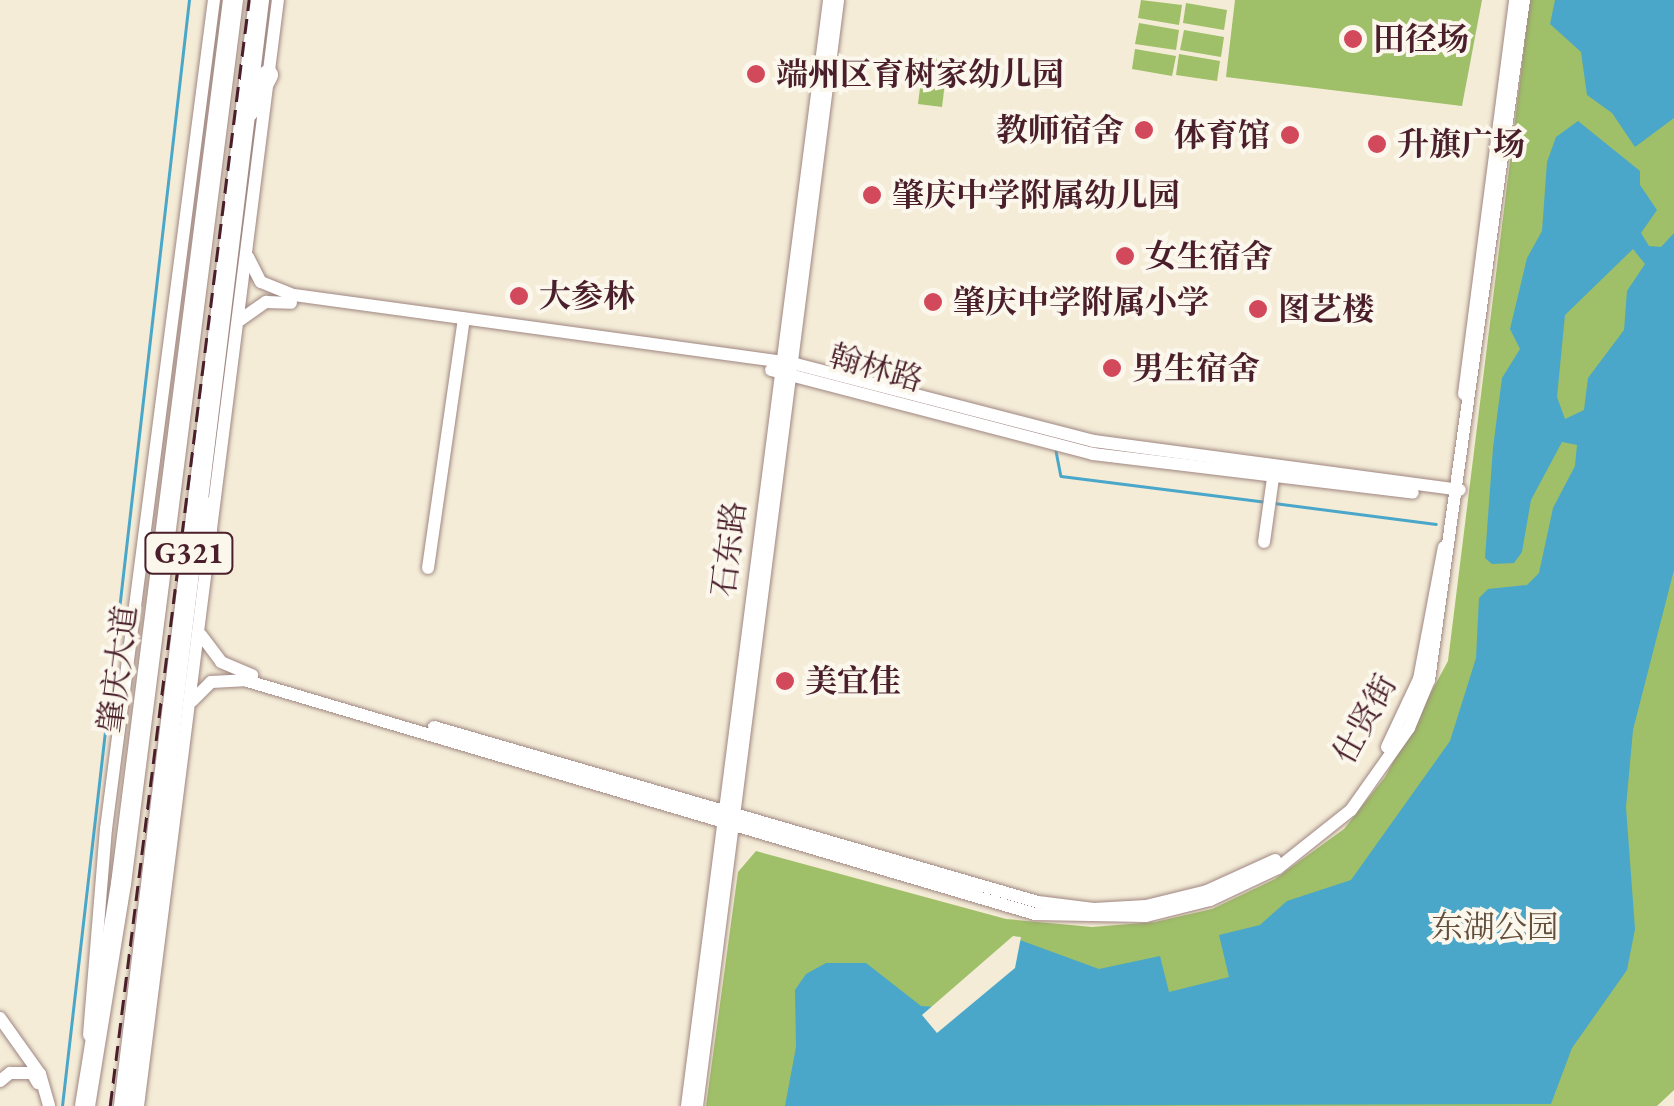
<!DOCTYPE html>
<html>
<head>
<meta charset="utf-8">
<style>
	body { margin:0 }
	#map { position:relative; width:1674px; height:1106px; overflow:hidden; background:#f4ecd7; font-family:"EB Garamond","Noto Serif SC",serif }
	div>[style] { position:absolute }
	.green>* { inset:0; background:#9fbf68 }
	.water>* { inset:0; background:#4aa7c9 }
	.pier>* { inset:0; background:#f4ecd7 }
	.stream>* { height:2.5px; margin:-1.25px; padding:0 1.25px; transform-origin:1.25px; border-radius:1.25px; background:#4aa7c9 }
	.roads { filter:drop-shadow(0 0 2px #9f8681) drop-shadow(0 0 2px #9f8681) }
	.minor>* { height:12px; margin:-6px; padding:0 6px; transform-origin:6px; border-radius:6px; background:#fff }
	.highway>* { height:20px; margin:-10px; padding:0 10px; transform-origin:10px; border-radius:10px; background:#fff }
	.rail>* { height:2.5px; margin-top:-1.25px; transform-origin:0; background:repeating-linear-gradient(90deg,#4a1f2b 0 15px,transparent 0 23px) }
	.dots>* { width:28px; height:28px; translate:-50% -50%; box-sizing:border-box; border:5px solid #fbf7ec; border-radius:50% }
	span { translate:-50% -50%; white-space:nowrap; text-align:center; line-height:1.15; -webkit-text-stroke:8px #fbf7ec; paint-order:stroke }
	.shield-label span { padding:2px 8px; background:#fbf7ec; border:2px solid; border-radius:8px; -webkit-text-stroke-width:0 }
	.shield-label { font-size:30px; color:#4a1f2b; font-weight:700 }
	.poi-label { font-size:32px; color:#4a1f2b; font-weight:700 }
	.left { translate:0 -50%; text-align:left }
	.right { translate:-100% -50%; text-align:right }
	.street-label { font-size:32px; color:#4a1f2b }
	.park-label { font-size:32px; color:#644f3d }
</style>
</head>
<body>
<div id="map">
	<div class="green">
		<i style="clip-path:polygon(1141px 0,1182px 5px,1179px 25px,1138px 18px)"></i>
		<i style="clip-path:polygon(1235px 0,1482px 0,1462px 106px,1226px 77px)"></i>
		<i style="clip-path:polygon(1530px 0,1674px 0,1674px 1090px,1657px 1106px,706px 1106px,738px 872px,756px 851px,1006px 919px,1092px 927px,1155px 922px,1212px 909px,1275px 879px,1344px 829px,1385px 777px,1448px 661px)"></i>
		<i style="clip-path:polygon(1186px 3px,1227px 10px,1224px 30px,1183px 23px)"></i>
		<i style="clip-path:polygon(1139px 23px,1179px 30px,1176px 50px,1135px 44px)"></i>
		<i style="clip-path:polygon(1184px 30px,1224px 37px,1221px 57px,1180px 50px)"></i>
		<i style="clip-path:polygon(1135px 49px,1176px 56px,1172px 76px,1132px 69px)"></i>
		<i style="clip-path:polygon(1179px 54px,1220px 61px,1217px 81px,1176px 75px)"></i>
		<i style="clip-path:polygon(924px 56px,948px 58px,942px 107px,918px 104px)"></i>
	</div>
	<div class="water">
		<i style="clip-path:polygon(1555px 0,1674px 0,1674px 118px,1635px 147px,1612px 113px,1587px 95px,1581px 52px,1550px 24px)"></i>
		<i style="clip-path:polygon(evenodd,1578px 121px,1640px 171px,1640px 185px,1657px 210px,1641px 233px,1649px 246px,1661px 247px,1674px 233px,1674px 570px,1633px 730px,1626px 807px,1635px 929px,1627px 970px,1572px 1048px,1551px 1104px,785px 1106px,796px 1047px,795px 990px,806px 974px,826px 963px,866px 963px,921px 1006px,937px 1007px,1017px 939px,1099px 969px,1160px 956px,1169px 992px,1229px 977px,1219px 935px,1260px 925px,1287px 901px,1351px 880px,1450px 741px,1476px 658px,1479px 598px,1488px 589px,1527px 585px,1539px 573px,1553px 508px,1575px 466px,1577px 445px,1562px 442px,1531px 500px,1522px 552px,1514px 563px,1492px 564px,1485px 558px,1493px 448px,1502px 378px,1520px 349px,1510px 329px,1527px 258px,1542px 231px,1547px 162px,1556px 137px,1578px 121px,1633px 249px,1645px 264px,1627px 291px,1624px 330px,1588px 378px,1584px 410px,1565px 419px,1557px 397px,1565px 315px,1633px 249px)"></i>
	</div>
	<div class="pier">
		<i style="clip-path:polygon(1013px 936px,1021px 937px,1015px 968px,937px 1033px,922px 1015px)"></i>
	</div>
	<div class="stream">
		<i style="left:1056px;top:451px;width:25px;rotate:79deg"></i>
		<i style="left:1061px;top:476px;width:207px;rotate:7.2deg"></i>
		<i style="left:1274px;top:503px;width:163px;rotate:7.4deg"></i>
		<i style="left:62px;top:1106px;width:1113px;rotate:-83.45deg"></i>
	</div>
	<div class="roads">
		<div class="minor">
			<i style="left:248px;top:257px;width:28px;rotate:63deg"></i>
			<i style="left:261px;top:282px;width:35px;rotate:22deg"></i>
			<i style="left:294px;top:295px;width:503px;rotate:7.78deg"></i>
			<i style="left:792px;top:363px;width:312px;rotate:14.5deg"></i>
			<i style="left:1094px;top:441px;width:369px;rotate:7.6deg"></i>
			<i style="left:240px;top:320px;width:32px;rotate:-35deg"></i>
			<i style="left:266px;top:302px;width:25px;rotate:2deg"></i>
			<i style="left:771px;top:370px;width:333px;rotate:14.6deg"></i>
			<i style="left:1093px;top:454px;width:322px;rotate:6.9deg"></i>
			<i style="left:1464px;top:394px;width:397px;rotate:-82.6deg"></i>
			<i style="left:1264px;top:542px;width:72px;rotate:-82deg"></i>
			<i style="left:428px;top:568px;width:252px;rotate:-81.8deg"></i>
			<i style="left:201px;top:635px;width:34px;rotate:53deg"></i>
			<i style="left:221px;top:662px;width:34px;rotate:23deg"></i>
			<i style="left:192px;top:701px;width:27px;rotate:-45deg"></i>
			<i style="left:211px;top:682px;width:33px;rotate:-3deg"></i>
			<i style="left:244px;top:680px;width:825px;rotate:16.48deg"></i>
			<i style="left:1035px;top:914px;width:111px;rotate:1deg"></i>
			<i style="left:1146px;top:916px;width:66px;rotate:-14deg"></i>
			<i style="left:1210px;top:900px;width:75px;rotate:-25.2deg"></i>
			<i style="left:1278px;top:868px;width:93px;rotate:-38.5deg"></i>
			<i style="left:1351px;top:810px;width:100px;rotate:-54.7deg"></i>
			<i style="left:1409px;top:728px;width:52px;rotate:-67.4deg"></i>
			<i style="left:1429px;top:680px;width:687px;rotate:-82.05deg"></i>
			<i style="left:434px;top:727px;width:629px;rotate:16.16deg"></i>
			<i style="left:1038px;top:902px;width:56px;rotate:7.1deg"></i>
			<i style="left:1094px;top:909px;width:52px;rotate:-3.3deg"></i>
			<i style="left:1146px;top:906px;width:63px;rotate:-13.8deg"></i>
			<i style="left:1207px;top:891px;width:75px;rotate:-24.5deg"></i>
			<i style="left:1387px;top:747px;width:75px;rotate:-64.8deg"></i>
			<i style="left:1419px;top:679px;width:134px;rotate:-79.3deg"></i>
			<i style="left:0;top:1018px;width:69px;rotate:54.5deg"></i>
			<i style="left:40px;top:1074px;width:33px;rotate:74deg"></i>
			<i style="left:89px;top:1035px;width:207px;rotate:-85.3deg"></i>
			<i style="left:106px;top:829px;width:836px;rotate:-82.58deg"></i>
			<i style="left:0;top:1081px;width:13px;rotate:-39deg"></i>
			<i style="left:10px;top:1073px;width:22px"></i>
			<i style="left:32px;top:1073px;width:12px;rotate:59deg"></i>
			<i style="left:138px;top:1106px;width:1115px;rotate:-82.79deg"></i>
			<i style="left:687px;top:1106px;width:1115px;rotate:-82.68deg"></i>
			<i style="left:697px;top:1106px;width:1115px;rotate:-82.73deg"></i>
		</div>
		<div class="highway">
			<i style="left:249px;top:111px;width:41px;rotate:-62.2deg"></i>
			<i style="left:201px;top:504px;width:48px;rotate:78deg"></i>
			<i style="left:85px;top:1106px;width:225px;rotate:-80.8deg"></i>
			<i style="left:121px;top:884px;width:891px;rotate:-82.78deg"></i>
			<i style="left:124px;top:1106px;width:1114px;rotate:-83.04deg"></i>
		</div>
	</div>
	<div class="rail">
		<i style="left:110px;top:1106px;width:1115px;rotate:-82.84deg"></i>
	</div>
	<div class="dots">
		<i style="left:1353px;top:39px;background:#d1495b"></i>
		<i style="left:756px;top:74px;background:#d1495b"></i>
		<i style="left:1144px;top:130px;background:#d1495b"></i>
		<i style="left:1290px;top:135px;background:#d1495b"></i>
		<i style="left:1377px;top:144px;background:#d1495b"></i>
		<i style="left:872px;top:195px;background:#d1495b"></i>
		<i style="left:1125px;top:256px;background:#d1495b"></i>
		<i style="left:519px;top:296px;background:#d1495b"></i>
		<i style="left:933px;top:302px;background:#d1495b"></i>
		<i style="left:1258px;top:309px;background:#d1495b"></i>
		<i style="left:1112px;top:368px;background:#d1495b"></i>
		<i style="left:785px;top:681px;background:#d1495b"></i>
	</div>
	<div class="shield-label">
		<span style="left:189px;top:553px">G321</span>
	</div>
	<div class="poi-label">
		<span class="left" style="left:1373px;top:39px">田径场</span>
		<span class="left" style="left:776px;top:74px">端州区育树家幼儿园</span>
		<span class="right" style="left:1124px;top:130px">教师宿舍</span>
		<span class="right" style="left:1270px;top:135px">体育馆</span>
		<span class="left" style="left:1397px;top:144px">升旗广场</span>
		<span class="left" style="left:892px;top:195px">肇庆中学附属幼儿园</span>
		<span class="left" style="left:1145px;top:256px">女生宿舍</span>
		<span class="left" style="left:539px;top:296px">大参林</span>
		<span class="left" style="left:953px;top:302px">肇庆中学附属小学</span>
		<span class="left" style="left:1278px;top:309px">图艺楼</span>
		<span class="left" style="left:1132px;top:368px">男生宿舍</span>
		<span class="left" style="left:805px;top:681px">美宜佳</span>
	</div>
	<div class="street-label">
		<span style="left:876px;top:368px;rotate:16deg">翰林路</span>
		<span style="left:729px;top:549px;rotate:-83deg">石东路</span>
		<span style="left:118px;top:669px;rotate:-83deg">肇庆大道</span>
		<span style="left:1365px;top:719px;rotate:-61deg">仕贤街</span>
	</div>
	<div class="park-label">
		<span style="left:1495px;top:927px">东湖公园</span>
	</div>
</div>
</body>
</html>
